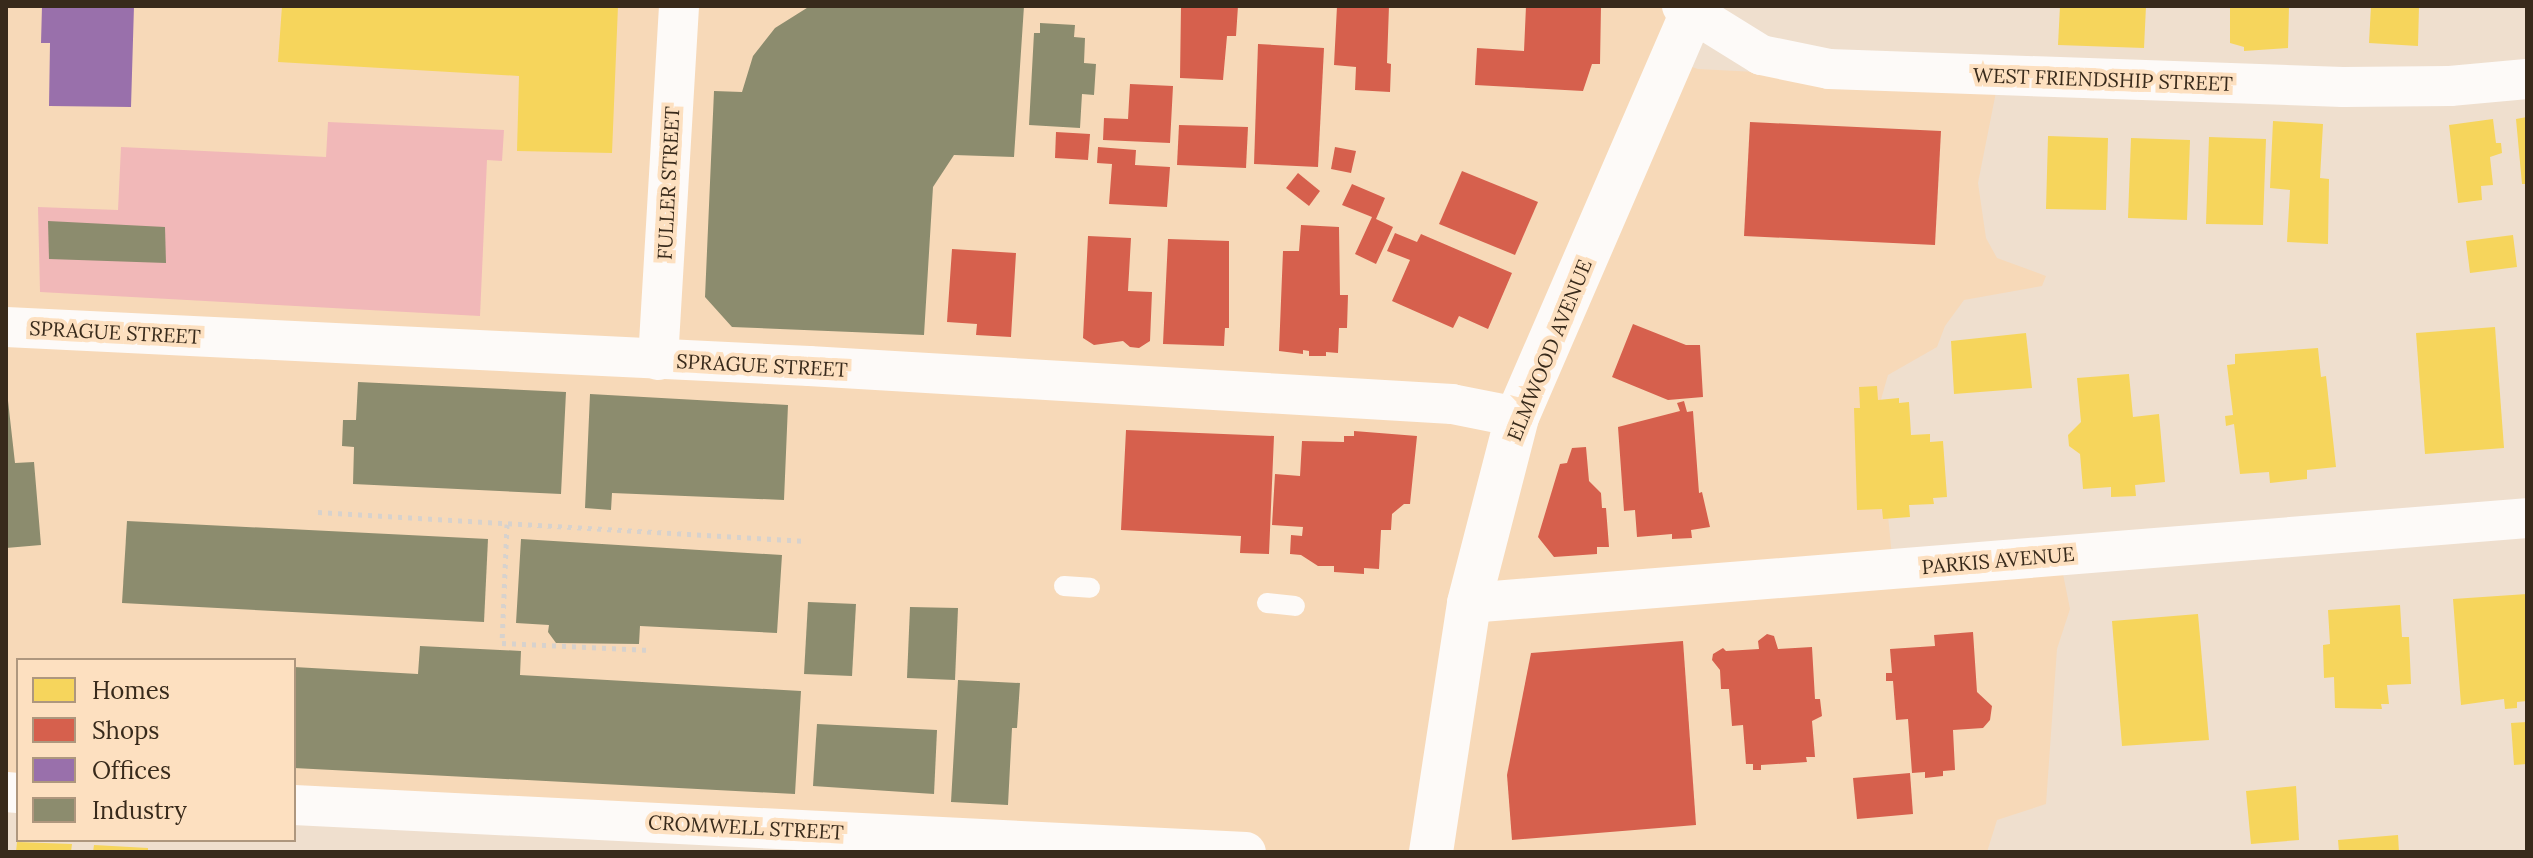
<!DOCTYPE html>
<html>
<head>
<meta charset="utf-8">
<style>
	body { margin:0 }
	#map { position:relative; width:2533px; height:858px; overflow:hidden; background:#efdfce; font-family:Lora,serif }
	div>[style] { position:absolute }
	.built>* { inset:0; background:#f7d9b8 }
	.green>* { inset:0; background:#f1b8b8 }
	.homes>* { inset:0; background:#f6d55c }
	.shops>* { inset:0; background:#d6604d }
	.offices>* { inset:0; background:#9970ab }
	.industry>* { inset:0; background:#8c8c6e }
	.path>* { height:5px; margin-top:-2.5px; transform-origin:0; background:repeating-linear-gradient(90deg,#d7d2cd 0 4px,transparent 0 10px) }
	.lane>* { height:20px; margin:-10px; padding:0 10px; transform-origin:10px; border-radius:10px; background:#fdfaf8 }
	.street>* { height:40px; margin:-20px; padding:0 20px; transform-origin:20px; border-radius:20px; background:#fdfaf8 }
	.primary>* { height:44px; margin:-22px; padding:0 22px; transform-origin:22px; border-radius:22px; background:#fdfaf8 }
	span { translate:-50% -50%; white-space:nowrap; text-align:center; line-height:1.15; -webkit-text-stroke:8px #fde0c0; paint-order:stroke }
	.street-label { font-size:20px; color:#382a1b }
	.frame { position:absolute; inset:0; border:8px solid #382a1b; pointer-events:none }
	.legend { position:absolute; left:16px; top:658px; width:280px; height:184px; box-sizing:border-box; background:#fde0c0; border:2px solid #ae977e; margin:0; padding:10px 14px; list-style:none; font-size:24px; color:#382a1b }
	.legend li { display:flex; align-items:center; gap:16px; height:40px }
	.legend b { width:40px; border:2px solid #ae977e }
</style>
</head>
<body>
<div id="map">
	<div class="built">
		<i style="clip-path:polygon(6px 6px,1704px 6px,1683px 64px,1698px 69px,1985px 84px,1996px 92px,1978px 183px,1986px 238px,1997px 258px,2046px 276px,2042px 286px,1964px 300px,1945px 326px,1937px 347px,1888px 375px,1878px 410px,1894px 578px,2062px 569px,2070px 609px,2057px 649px,2046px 804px,1997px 820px,1987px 852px,1009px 852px,294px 818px,294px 660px,18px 660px,18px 805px,6px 805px)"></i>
	</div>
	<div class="green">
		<i style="clip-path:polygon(328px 122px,504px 130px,502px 161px,487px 160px,480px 316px,40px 292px,38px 207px,118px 210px,121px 147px,326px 157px)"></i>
	</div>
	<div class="homes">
		<i style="clip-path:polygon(282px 6px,618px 6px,612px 153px,517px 151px,519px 76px,278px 62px)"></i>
		<i style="clip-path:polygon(2060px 6px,2146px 6px,2144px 48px,2058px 45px)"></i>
		<i style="clip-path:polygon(2289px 6px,2288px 48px,2244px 51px,2244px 47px,2230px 43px,2230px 7px)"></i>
		<i style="clip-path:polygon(2371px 6px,2419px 6px,2418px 46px,2369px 43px)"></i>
		<i style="clip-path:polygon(2527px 117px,2527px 184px,2522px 184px,2516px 119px)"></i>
		<i style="clip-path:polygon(2493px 119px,2496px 143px,2501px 143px,2502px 153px,2490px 157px,2493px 185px,2481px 186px,2482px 200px,2458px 203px,2449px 125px)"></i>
		<i style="clip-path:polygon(2273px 121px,2323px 124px,2320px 178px,2329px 179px,2328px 244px,2287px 242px,2290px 190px,2270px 188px)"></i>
		<i style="clip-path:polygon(2048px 136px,2108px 138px,2106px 210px,2046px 209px)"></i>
		<i style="clip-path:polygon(2209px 137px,2266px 139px,2263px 225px,2206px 224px)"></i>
		<i style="clip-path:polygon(2131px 138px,2190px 140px,2187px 220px,2128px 218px)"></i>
		<i style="clip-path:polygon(2513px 235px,2517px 267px,2470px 273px,2466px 241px)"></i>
		<i style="clip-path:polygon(2495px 327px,2504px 448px,2425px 454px,2416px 333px)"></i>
		<i style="clip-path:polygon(2026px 333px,2032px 388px,1954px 394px,1951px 341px)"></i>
		<i style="clip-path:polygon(2318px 348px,2321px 377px,2326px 376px,2336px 467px,2307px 470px,2307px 479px,2270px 483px,2269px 472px,2240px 474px,2234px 424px,2226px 426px,2225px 416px,2233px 415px,2227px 365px,2235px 364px,2235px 354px)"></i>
		<i style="clip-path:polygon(2129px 374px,2133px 417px,2159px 414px,2165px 482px,2135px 485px,2136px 496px,2111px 497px,2111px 487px,2083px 489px,2080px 454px,2069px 446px,2068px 435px,2081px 422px,2077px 378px)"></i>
		<i style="clip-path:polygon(1877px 386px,1878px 400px,1899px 398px,1899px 403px,1909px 402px,1911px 435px,1930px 434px,1930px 442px,1943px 441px,1947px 497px,1933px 498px,1934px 504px,1909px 505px,1910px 517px,1883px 519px,1882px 509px,1857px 510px,1854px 408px,1860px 408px,1859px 387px)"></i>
		<i style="clip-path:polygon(2527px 594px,2527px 701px,2517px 702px,2517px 708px,2505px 709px,2504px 699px,2461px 705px,2453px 599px)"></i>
		<i style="clip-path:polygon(2400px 605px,2402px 637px,2409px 637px,2411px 684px,2387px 685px,2389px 704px,2381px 704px,2382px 709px,2335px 708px,2334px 677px,2324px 678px,2323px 645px,2330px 644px,2328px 610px)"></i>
		<i style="clip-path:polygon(2198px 614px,2209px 740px,2122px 746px,2112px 621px)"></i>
		<i style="clip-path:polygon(2527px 722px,2527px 764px,2514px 765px,2511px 723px)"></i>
		<i style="clip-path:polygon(2296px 786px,2299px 840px,2251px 844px,2246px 791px)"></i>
		<i style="clip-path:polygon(2398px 835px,2399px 852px,2339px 852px,2338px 840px)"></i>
		<i style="clip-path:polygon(17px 842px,72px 844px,71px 852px,16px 852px)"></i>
		<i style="clip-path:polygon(94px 845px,148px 848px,148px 852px,93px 852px)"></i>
	</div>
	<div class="shops">
		<i style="clip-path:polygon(1181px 6px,1238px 6px,1236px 36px,1227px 36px,1223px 80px,1180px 78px)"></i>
		<i style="clip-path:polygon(1337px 6px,1389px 6px,1387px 63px,1391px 64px,1390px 92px,1355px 90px,1356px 67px,1334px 65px)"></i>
		<i style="clip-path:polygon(1526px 6px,1601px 6px,1600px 64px,1592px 64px,1583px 91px,1475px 85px,1477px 48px,1524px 51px)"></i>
		<i style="clip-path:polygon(1258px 44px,1324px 48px,1318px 167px,1254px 164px)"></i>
		<i style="clip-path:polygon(1130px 84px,1173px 86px,1170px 143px,1103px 140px,1104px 118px,1128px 119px)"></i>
		<i style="clip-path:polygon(1750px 122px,1941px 131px,1935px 245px,1744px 236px)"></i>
		<i style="clip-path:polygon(1179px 125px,1248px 127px,1246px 168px,1177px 165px)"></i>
		<i style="clip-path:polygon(1056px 132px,1090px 134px,1088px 160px,1055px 158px)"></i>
		<i style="clip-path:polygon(1098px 147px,1136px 150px,1135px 165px,1170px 167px,1167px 207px,1109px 204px,1112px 164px,1097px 163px)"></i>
		<i style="clip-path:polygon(1335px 147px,1356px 151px,1351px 173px,1331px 169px)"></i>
		<i style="clip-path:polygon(1462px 171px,1538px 202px,1515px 255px,1439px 224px)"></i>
		<i style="clip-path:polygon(1298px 173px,1320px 191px,1309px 206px,1286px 188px)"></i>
		<i style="clip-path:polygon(1352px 184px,1385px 198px,1376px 219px,1393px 227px,1376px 264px,1355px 254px,1372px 217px,1342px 205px)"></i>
		<i style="clip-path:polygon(1301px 225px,1339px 227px,1340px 295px,1348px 295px,1347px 328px,1339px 328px,1338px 353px,1326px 352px,1326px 356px,1309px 356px,1309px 351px,1303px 350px,1303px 354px,1279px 351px,1283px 251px,1299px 251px)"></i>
		<i style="clip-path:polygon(1395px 233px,1417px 242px,1421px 234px,1512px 273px,1488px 329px,1459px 316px,1453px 328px,1392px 301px,1410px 260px,1387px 251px)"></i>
		<i style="clip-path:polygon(1088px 236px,1131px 238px,1128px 291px,1152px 292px,1150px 341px,1139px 348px,1130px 347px,1123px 341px,1094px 345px,1083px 338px)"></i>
		<i style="clip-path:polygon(1168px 239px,1229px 241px,1229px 328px,1225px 328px,1224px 346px,1163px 344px)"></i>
		<i style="clip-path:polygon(952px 249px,1016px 253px,1011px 337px,976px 335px,977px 324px,947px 322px)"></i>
		<i style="clip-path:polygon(1633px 324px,1686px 345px,1700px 345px,1703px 397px,1668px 400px,1612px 377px)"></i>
		<i style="clip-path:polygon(1684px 401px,1687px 412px,1693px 411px,1699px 493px,1702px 492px,1710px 527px,1691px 530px,1692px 538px,1672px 539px,1672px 534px,1637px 537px,1635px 510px,1624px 511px,1618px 427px,1680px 411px,1677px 403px)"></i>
		<i style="clip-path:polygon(1126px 430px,1274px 436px,1269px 554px,1240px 553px,1241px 536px,1121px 530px)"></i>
		<i style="clip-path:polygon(1354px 431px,1417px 436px,1410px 504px,1404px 504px,1392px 514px,1391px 530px,1381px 530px,1379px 569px,1364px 568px,1364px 574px,1334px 572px,1334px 566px,1318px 566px,1301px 555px,1290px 554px,1291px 535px,1302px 536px,1303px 527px,1272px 525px,1275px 474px,1300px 476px,1302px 441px,1344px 442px,1344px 436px,1354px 436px)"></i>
		<i style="clip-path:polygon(1586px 447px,1589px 481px,1601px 493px,1602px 508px,1606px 508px,1609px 547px,1597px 547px,1597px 554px,1554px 557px,1538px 537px,1560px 464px,1567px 463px,1572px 448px)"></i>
		<i style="clip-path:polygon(1973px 632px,1977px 692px,1992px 706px,1990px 720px,1983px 728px,1953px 730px,1955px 770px,1943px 771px,1943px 776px,1925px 778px,1925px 772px,1912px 773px,1908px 719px,1896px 720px,1893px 681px,1886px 681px,1886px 673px,1892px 673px,1890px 649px,1935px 646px,1934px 635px)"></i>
		<i style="clip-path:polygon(1767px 634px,1774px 636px,1778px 649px,1812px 647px,1815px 699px,1820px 699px,1822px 716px,1812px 721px,1815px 757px,1806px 757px,1807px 762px,1761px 765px,1761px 770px,1753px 770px,1753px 764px,1746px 764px,1743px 725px,1732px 726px,1729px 689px,1721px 689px,1720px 670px,1712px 660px,1713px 654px,1723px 648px,1726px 651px,1759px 649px,1758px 641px)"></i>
		<i style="clip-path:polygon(1683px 641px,1696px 825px,1512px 840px,1507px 775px,1531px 653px)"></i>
		<i style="clip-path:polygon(1910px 773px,1913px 814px,1857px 819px,1853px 778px)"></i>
	</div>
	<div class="offices">
		<i style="clip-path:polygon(42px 6px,134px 6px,131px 107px,49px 106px,50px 43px,41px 43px)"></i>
	</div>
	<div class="industry">
		<i style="clip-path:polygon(810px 6px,1024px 6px,1014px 157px,954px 155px,933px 187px,924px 335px,732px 327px,705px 297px,714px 91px,742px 92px,753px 56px,775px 28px)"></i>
		<i style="clip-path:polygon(1040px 23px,1075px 25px,1074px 37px,1085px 38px,1084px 63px,1096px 64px,1094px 95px,1082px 94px,1080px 128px,1029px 125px,1034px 33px,1040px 33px)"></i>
		<i style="clip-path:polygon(48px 221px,165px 227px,166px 263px,49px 259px)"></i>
		<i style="clip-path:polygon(358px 382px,566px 392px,561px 494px,353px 484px,354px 447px,342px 446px,343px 420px,356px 420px)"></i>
		<i style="clip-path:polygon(6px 383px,15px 463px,34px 462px,41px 545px,6px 548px)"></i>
		<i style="clip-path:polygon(590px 394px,788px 405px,784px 500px,612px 493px,611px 510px,585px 508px)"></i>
		<i style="clip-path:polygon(127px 521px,488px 539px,484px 622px,122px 603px)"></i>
		<i style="clip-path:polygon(521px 539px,782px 555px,777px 633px,640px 626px,639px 644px,556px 643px,548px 632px,549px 625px,516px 623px)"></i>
		<i style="clip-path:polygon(808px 602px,856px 604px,852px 676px,804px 674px)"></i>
		<i style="clip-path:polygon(910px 607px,958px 608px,955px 680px,907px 678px)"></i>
		<i style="clip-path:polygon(420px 646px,521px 651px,520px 675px,801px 691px,795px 794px,294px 768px,294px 667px,418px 674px)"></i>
		<i style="clip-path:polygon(958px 680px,1020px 683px,1017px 728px,1012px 728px,1008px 805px,951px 802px)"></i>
		<i style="clip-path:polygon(817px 724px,937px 730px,934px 794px,813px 786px)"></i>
	</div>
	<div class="path">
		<i style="left:318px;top:512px;width:485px;rotate:3.4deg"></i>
		<i style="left:507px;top:524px;width:119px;rotate:92.4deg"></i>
		<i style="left:502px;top:643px;width:148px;rotate:2.7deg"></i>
	</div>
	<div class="lane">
		<i style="left:1064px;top:586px;width:26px;rotate:4deg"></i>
		<i style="left:1267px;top:603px;width:28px;rotate:6deg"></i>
	</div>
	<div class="street">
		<i style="left:1682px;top:6px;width:93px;rotate:31.8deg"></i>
		<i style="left:1761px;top:55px;width:69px;rotate:11.6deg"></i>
		<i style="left:1829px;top:69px;width:514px;rotate:2.01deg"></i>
		<i style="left:2343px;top:87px;width:107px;rotate:-0.5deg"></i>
		<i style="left:2450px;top:86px;width:77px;rotate:-5.2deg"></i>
		<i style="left:6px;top:327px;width:804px;rotate:2.78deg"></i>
		<i style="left:809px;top:366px;width:644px;rotate:3.38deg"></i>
		<i style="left:1452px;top:404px;width:66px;rotate:11.3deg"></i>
		<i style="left:658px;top:360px;width:355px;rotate:-86.6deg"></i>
		<i style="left:1469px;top:603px;width:1061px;rotate:-4.59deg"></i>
		<i style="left:6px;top:792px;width:12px;rotate:5deg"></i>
		<i style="left:294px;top:805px;width:953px;rotate:2.83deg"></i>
	</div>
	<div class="primary">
		<i style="left:1431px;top:852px;width:252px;rotate:-81.3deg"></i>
		<i style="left:1469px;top:603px;width:192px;rotate:-75.5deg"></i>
		<i style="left:1517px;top:417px;width:448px;rotate:-66.6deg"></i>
	</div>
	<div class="street-label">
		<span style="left:2103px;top:79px;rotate:2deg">WEST FRIENDSHIP STREET</span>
		<span style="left:668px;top:183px;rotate:-87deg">FULLER STREET</span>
		<span style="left:115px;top:332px;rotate:3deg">SPRAGUE STREET</span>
		<span style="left:1549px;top:350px;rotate:-68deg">ELMWOOD AVENUE</span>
		<span style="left:762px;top:365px;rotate:3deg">SPRAGUE STREET</span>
		<span style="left:1998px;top:560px;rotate:-5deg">PARKIS AVENUE</span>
		<span style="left:746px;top:827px;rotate:3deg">CROMWELL STREET</span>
	</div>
	<div class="frame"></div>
	<ul class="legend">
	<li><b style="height:22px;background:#f6d55c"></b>Homes</li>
	<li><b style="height:22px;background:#d6604d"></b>Shops</li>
	<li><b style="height:22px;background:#9970ab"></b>Offices</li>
	<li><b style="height:22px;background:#8c8c6e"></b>Industry</li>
	</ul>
</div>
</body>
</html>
